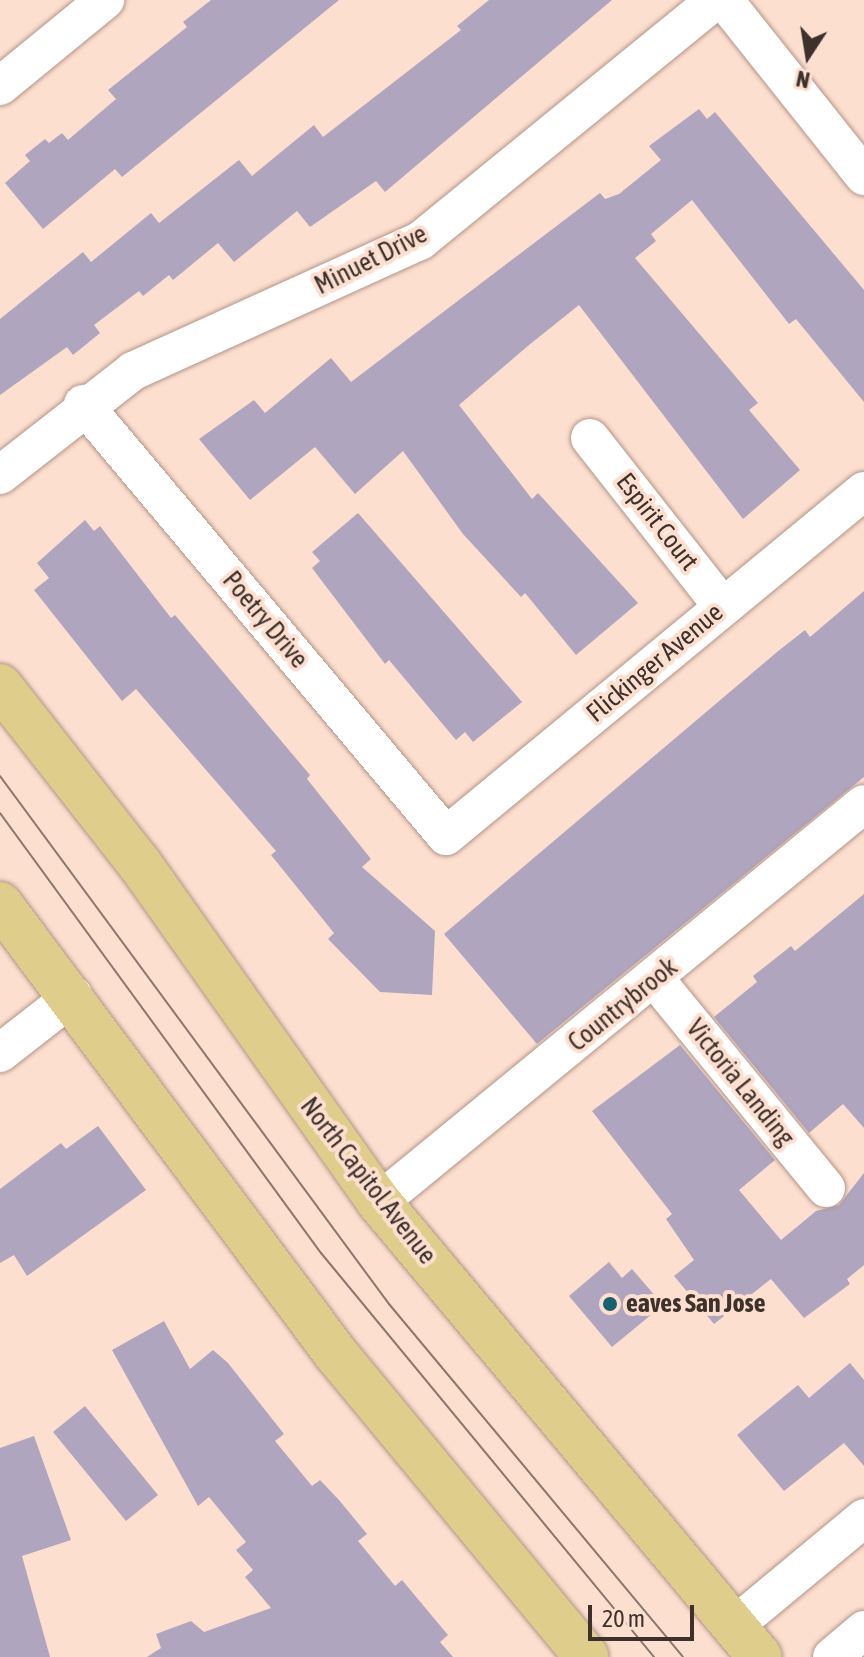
<!DOCTYPE html>
<html>
<head>
<meta charset="utf-8">
<style>
	body { margin:0 }
	#map { position:relative; width:864px; height:1657px; overflow:hidden; background:#fddfd0; font-family:"Asap Condensed",sans-serif }
	div>[style] { position:absolute }
	.building>* { inset:0; background:#afa5bf }
	.roads { filter:drop-shadow(0 0 2px #b19587) drop-shadow(0 0 2px #b19587) }
	.street>* { height:38px; margin:-19px; padding:0 19px; transform-origin:19px; border-radius:19px; background:#fff }
	.primary>* { height:44px; margin:-22px; padding:0 22px; transform-origin:22px; border-radius:22px; background:#decd8b }
	.tram>* { height:2px; margin:-1px; padding:0 1px; transform-origin:1px; border-radius:1px; background:#8b776e }
	.dots>* { width:22px; height:22px; translate:-50% -50%; box-sizing:border-box; border:4px solid #fddfd0; border-radius:50% }
	span { translate:-50% -50%; white-space:nowrap; text-align:center; line-height:1.15; -webkit-text-stroke:8px #fddfd0; paint-order:stroke }
	.street-label { font-size:26px; color:#3d312b }
	.poi-label { font-size:26px; color:#3d312b; font-weight:700 }
	.left { translate:0 -50%; text-align:left }
	.north { position:absolute; left:768px; top:16px; width:80px; height:80px; -webkit-text-stroke:6px #fddfd0; paint-order:stroke; rotate:192deg; font-size:22px; font-weight:700; line-height:32px; text-align:center; color:#3d312b }
	.north::after { content:''; display:block; margin:auto; width:28px; height:36px; background:#3d312b; clip-path:polygon(50% 0,100% 100%,50% 72%,0 100%) }
	.scale { position:absolute; left:588px; top:1605px; width:106px; height:36px; box-sizing:border-box; border:4px solid #3d312b; border-top:0; padding-left:10px; font-size:24px; line-height:28px; white-space:nowrap; color:#3d312b; -webkit-text-stroke:6px #fddfd0; paint-order:stroke }
</style>
</head>
<body>
<div id="map">
	<div class="building">
		<i style="clip-path:polygon(211px 0,339px 0,122px 177px,115px 169px,43px 229px,5px 183px,30px 161px,25px 155px,45px 139px,49px 143px,62px 133px,68px 140px,116px 99px,108px 90px,187px 27px,183px 22px)"></i>
		<i style="clip-path:polygon(489px 0,612px 0,385px 192px,376px 181px,310px 227px,297px 211px,234px 262px,218px 243px,173px 280px,169px 275px,143px 296px,139px 291px,94px 325px,100px 333px,73px 355px,67px 347px,0 395px,0 319px,83px 252px,91px 262px,151px 213px,159px 223px,239px 160px,252px 176px,314px 125px,323px 137px,461px 30px,457px 26px)"></i>
		<i style="clip-path:polygon(699px 109px,707px 119px,715px 112px,864px 290px,864px 402px,796px 319px,789px 324px,692px 200px,651px 234px,656px 241px,635px 258px,758px 403px,749px 410px,800px 470px,743px 519px,579px 305px,529px 345px,459px 405px,532px 499px,538px 493px,638px 603px,576px 655px,525px 593px,521px 597px,463px 534px,403px 451px,355px 494px,315px 447px,250px 500px,199px 439px,254px 400px,265px 413px,331px 358px,351px 382px,600px 193px,605px 199px,619px 194px,661px 160px,649px 146px)"></i>
		<i style="clip-path:polygon(358px 513px,522px 702px,473px 742px,465px 732px,456px 740px,389px 660px,385px 664px,312px 568px,320px 561px,312px 552px)"></i>
		<i style="clip-path:polygon(85px 520px,94px 531px,100px 526px,171px 618px,175px 615px,310px 775px,307px 779px,371px 859px,362px 867px,435px 931px,432px 995px,380px 992px,328px 939px,334px 933px,271px 855px,276px 851px,136px 689px,122px 701px,34px 590px,49px 578px,37px 563px)"></i>
		<i style="clip-path:polygon(864px 591px,864px 777px,537px 1044px,444px 934px,777px 652px,805px 630px,810px 637px)"></i>
		<i style="clip-path:polygon(864px 894px,864px 1128px,843px 1104px,809px 1133px,714px 1017px,757px 982px,753px 976px,791px 946px,795px 951px)"></i>
		<i style="clip-path:polygon(680px 1045px,775px 1160px,739px 1190px,781px 1240px,816px 1211px,839px 1205px,864px 1173px,864px 1265px,847px 1279px,850px 1284px,804px 1318px,771px 1279px,714px 1324px,674px 1276px,694px 1260px,666px 1219px,672px 1214px,592px 1111px)"></i>
		<i style="clip-path:polygon(98px 1126px,146px 1190px,27px 1276px,14px 1255px,0 1263px,0 1189px,61px 1143px,66px 1149px)"></i>
		<i style="clip-path:polygon(609px 1262px,622px 1278px,632px 1269px,663px 1305px,612px 1347px,569px 1296px)"></i>
		<i style="clip-path:polygon(164px 1321px,190px 1369px,213px 1350px,228px 1363px,284px 1434px,275px 1441px,312px 1486px,320px 1480px,339px 1500px,367px 1534px,358px 1541px,395px 1586px,402px 1580px,448px 1635px,440px 1642px,453px 1657px,147px 1657px,161px 1648px,156px 1634px,191px 1621px,204px 1632px,271px 1608px,245px 1577px,253px 1570px,236px 1550px,246px 1542px,209px 1497px,198px 1506px,112px 1350px)"></i>
		<i style="clip-path:polygon(850px 1363px,864px 1380px,864px 1466px,844px 1443px,784px 1491px,737px 1435px,798px 1385px,809px 1398px)"></i>
		<i style="clip-path:polygon(85px 1406px,158px 1495px,126px 1521px,53px 1432px)"></i>
		<i style="clip-path:polygon(34px 1436px,71px 1540px,22px 1556px,50px 1657px,0 1657px,0 1448px)"></i>
	</div>
	<div class="roads">
		<div class="street">
			<i style="left:724px;top:0;width:225px;rotate:51.5deg"></i>
			<i style="left:0;top:86px;width:136px;rotate:-39.3deg"></i>
			<i style="left:83px;top:404px;width:564px;rotate:49.96deg"></i>
			<i style="left:446px;top:836px;width:542px;rotate:-39.53deg"></i>
			<i style="left:590px;top:438px;width:215px;rotate:51.8deg"></i>
			<i style="left:0;top:475px;width:169px;rotate:-38deg"></i>
			<i style="left:133px;top:371px;width:315px;rotate:-24.4deg"></i>
			<i style="left:420px;top:241px;width:381px;rotate:-39.2deg"></i>
			<i style="left:655px;top:979px;width:270px;rotate:50.7deg"></i>
			<i style="left:0;top:1053px;width:93px;rotate:-38deg"></i>
			<i style="left:379px;top:1202px;width:627px;rotate:-39.37deg"></i>
			<i style="left:734px;top:1626px;width:169px;rotate:-39.7deg"></i>
			<i style="left:832px;top:1657px;width:42px;rotate:-40.2deg"></i>
		</div>
		<div class="primary">
			<i style="left:0;top:686px;width:225px;rotate:51.9deg"></i>
			<i style="left:139px;top:863px;width:415px;rotate:54.7deg"></i>
			<i style="left:379px;top:1202px;width:593px;rotate:50.06deg"></i>
			<i style="left:0;top:904px;width:562px;rotate:53.25deg"></i>
			<i style="left:336px;top:1354px;width:393px;rotate:50.4deg"></i>
		</div>
	</div>
	<div class="tram">
		<i style="left:0;top:776px;width:656px;rotate:53.62deg"></i>
		<i style="left:389px;top:1304px;width:459px;rotate:50.2deg"></i>
		<i style="left:0;top:813px;width:545px;rotate:53.89deg"></i>
		<i style="left:321px;top:1253px;width:524px;rotate:50.5deg"></i>
	</div>
	<div class="dots">
		<i style="left:610px;top:1304px;background:#186170"></i>
	</div>
	<div class="street-label">
		<span style="left:371px;top:260px;rotate:-27deg">Minuet Drive</span>
		<span style="left:657px;top:522px;rotate:52deg">Espirit Court</span>
		<span style="left:265px;top:620px;rotate:50deg">Poetry Drive</span>
		<span style="left:655px;top:663px;rotate:-40deg">Flickinger Avenue</span>
		<span style="left:623px;top:1005px;rotate:-39deg">Countrybrook</span>
		<span style="left:740px;top:1083px;rotate:51deg">Victoria Landing</span>
		<span style="left:368px;top:1181px;rotate:52deg">North Capitol Avenue</span>
	</div>
	<div class="poi-label">
		<span class="left" style="left:626px;top:1304px">eaves San Jose</span>
	</div>
	<div class="north">N</div>
	<div class="scale">20 m</div>
</div>
</body>
</html>
